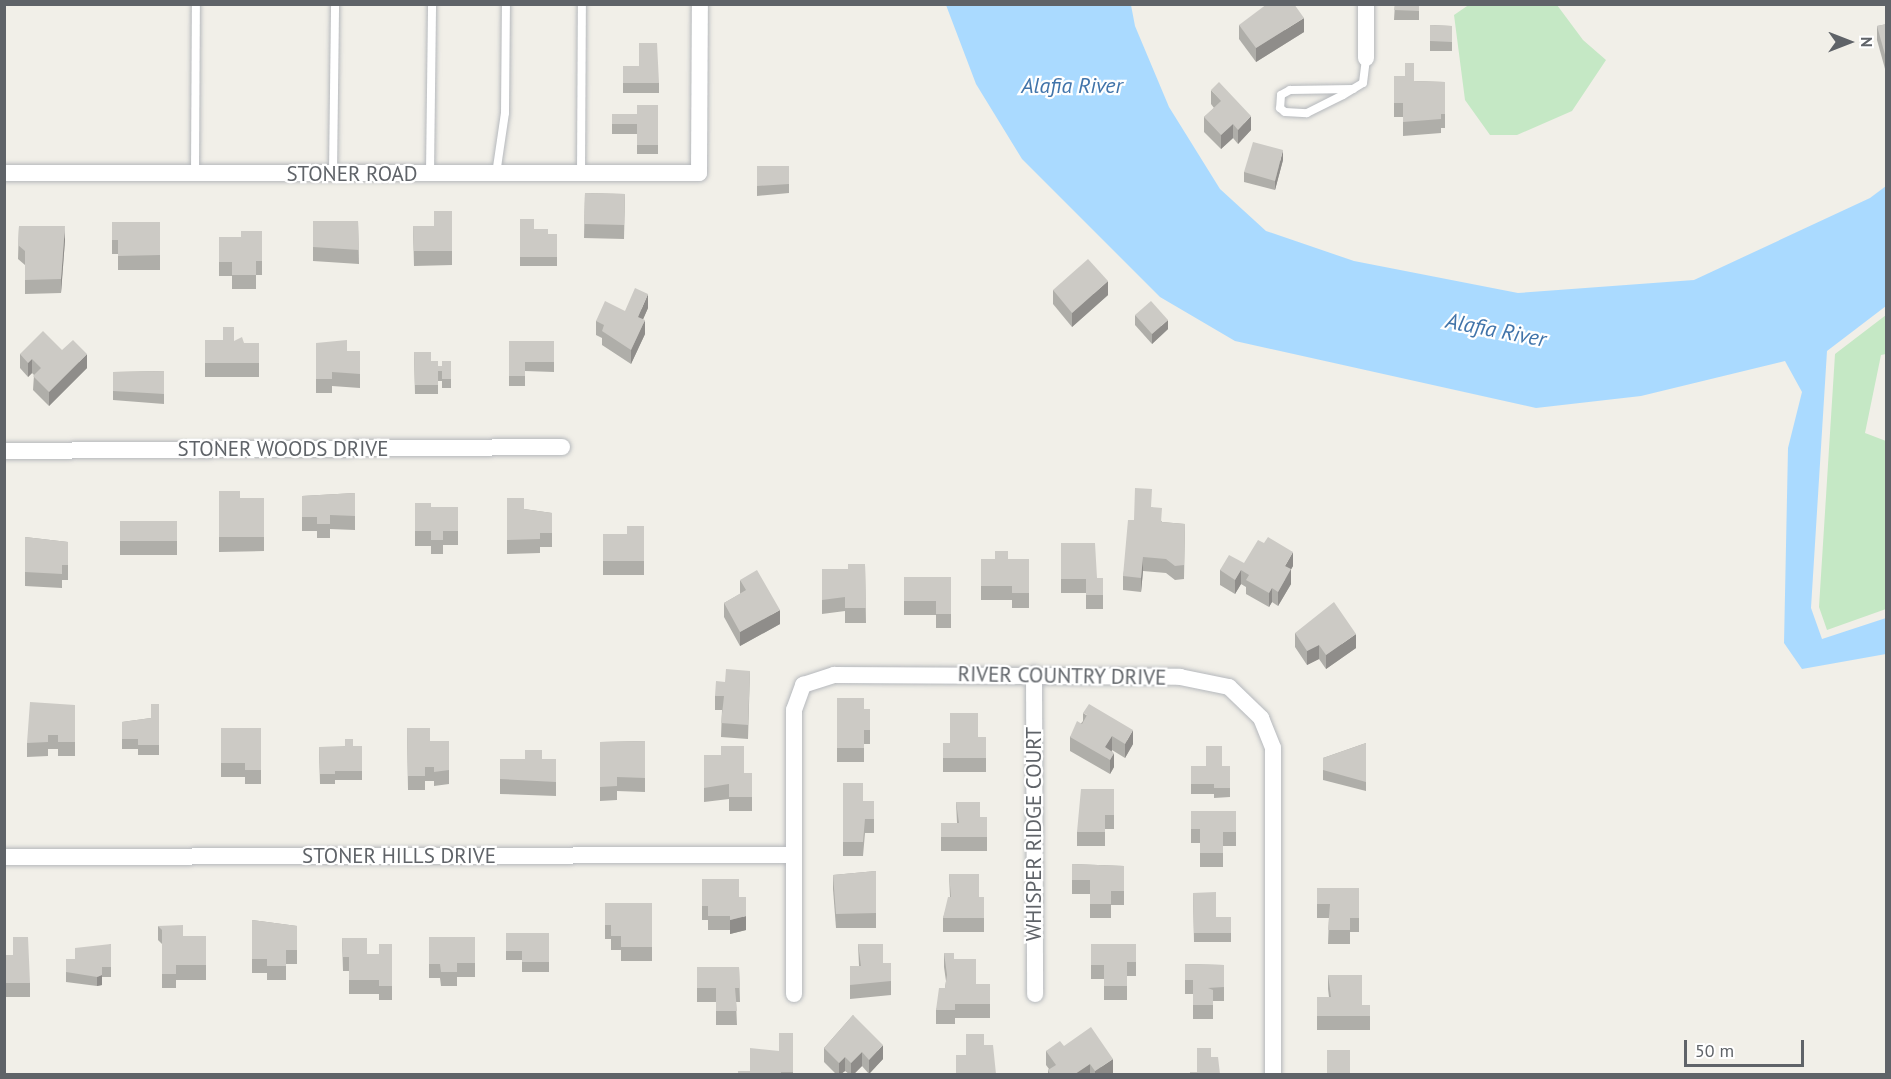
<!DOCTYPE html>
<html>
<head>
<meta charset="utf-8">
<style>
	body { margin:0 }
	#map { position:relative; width:1891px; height:1079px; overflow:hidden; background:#f1efe8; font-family:"PT Sans",sans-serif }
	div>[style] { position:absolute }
	.green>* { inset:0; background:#c5e8c5 }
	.water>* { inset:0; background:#aadaff }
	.roads { filter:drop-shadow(0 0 2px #b5b8bc) drop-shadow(0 0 2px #b5b8bc) }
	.lane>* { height:8px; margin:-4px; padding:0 4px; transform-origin:4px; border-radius:4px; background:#fff }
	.street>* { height:16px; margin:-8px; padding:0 8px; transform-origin:8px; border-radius:8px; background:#fff }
	.wall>* { inset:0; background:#afaea9 }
	.shaded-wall>* { inset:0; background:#8f8d8a }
	.building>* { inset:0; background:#cccac5 }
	span { translate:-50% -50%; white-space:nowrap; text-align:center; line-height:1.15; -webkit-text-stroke:4.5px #fff; paint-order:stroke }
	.street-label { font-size:21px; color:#5f6368 }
	.water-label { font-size:22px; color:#4174aa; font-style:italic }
	.frame { position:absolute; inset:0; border:6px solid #5f6368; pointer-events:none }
	.north { position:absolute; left:1819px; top:12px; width:60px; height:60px; -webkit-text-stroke:4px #fff; paint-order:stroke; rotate:90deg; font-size:16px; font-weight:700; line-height:24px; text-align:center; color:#5f6368 }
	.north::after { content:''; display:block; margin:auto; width:21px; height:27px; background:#5f6368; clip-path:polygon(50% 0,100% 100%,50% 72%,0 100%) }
	.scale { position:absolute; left:1684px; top:1040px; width:120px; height:27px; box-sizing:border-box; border:3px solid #5f6368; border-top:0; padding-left:8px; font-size:18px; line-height:21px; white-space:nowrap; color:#5f6368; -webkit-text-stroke:4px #fff; paint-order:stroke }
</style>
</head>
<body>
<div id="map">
	<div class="green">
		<i style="clip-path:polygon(1470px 4px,1557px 5px,1583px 40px,1606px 60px,1572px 111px,1517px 135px,1490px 135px,1465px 100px,1454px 15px)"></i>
		<i style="clip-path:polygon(1886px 315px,1886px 354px,1881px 355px,1865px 433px,1886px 441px,1886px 609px,1827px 630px,1819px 607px,1835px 354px)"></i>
	</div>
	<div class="water">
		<i style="clip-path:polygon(946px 5px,1131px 5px,1135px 26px,1169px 107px,1220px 189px,1266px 231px,1354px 261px,1518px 293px,1694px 280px,1870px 198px,1886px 186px,1886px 306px,1827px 351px,1811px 608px,1822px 639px,1886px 618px,1886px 654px,1802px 669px,1784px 643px,1788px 448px,1802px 392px,1785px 361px,1641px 396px,1536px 408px,1235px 341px,1160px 297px,1022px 159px,976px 84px)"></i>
	</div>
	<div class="roads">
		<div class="lane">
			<i style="left:1353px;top:89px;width:63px;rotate:179.1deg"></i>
			<i style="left:1290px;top:90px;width:10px;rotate:151deg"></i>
			<i style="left:1281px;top:95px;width:13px;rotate:94deg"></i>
			<i style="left:1280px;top:108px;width:6px;rotate:39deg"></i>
			<i style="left:1285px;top:112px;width:22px;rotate:3deg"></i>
			<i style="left:1307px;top:113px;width:40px;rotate:-26.6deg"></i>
			<i style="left:1343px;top:95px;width:23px;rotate:-31deg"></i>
			<i style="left:1363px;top:83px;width:25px;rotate:-83deg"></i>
			<i style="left:430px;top:173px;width:169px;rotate:-89.3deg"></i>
			<i style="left:195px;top:174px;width:170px;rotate:-89.7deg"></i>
			<i style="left:333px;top:174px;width:170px;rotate:-89.3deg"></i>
			<i style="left:496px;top:174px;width:62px;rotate:-81.6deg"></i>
			<i style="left:505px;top:113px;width:109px;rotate:-89.5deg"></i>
			<i style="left:581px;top:175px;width:171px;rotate:-89.7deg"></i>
		</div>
		<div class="street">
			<i style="left:1366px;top:58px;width:54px;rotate:-90deg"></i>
			<i style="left:4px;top:173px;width:695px"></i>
			<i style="left:699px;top:173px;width:169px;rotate:-89.7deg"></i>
			<i style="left:4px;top:451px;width:558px;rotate:-0.41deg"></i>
			<i style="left:1034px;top:674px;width:320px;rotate:89.8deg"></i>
			<i style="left:4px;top:857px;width:790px;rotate:-0.15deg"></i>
			<i style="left:794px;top:994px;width:284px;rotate:-90deg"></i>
			<i style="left:794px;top:710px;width:27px;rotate:-70deg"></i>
			<i style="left:803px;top:685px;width:33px;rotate:-18deg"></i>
			<i style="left:834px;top:675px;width:346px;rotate:0.3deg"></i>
			<i style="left:1180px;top:677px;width:50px;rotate:11.5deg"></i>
			<i style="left:1229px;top:687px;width:45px;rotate:44.1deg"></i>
			<i style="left:1261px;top:718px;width:32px;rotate:68deg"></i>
			<i style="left:1273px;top:748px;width:326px;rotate:90deg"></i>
		</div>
	</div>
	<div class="wall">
		<i style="clip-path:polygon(1395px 4px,1419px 4px,1419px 20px,1394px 20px)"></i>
		<i style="clip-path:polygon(1887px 24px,1887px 76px,1877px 40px,1877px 26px)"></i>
		<i style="clip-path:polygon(1239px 25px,1304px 32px,1256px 62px,1239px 39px)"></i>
		<i style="clip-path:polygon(1430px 25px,1452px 26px,1452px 51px,1430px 51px)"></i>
		<i style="clip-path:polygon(623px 66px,639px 66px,659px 83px,659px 93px,623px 93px)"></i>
		<i style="clip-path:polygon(1394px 76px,1414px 81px,1445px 82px,1445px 128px,1441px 128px,1441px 133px,1403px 136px,1403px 117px,1394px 117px)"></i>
		<i style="clip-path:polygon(1211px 90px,1251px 130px,1238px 144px,1233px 138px,1221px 149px,1204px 132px,1204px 117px,1214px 108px,1211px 104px)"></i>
		<i style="clip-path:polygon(658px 105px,658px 154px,637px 154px,637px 134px,612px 134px,612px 114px,637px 114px)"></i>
		<i style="clip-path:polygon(1283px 160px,1275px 190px,1244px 182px,1244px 172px)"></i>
		<i style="clip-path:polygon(757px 166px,789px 166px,789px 193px,757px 196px)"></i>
		<i style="clip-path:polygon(585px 193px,625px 194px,624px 239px,584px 238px)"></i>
		<i style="clip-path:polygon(452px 211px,452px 265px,414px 266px,413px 226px,434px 226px)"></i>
		<i style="clip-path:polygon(520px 219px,534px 229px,548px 234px,557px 234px,557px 266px,520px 266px)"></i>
		<i style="clip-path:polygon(313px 221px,358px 221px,359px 264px,313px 261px)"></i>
		<i style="clip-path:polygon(112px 222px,160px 222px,160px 270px,118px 270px,118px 254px,112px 254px)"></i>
		<i style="clip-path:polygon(19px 226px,65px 240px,61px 293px,25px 294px,25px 265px,18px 259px)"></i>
		<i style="clip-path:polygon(262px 231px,262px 275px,256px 275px,256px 289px,232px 289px,232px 276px,219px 276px,219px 237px,241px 237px)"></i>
		<i style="clip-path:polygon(1053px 290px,1108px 295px,1072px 327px,1053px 304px)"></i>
		<i style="clip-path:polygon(648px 308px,643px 319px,645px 334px,631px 364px,602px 345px,602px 338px,596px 335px,596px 321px,625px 311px)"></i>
		<i style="clip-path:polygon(1135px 315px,1168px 329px,1152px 344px,1135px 325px)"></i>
		<i style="clip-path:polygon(205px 340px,234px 341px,244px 343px,259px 343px,259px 377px,205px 377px)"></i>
		<i style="clip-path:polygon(509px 341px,554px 341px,554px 372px,525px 371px,525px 386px,509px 386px)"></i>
		<i style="clip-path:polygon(316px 343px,347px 351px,360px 351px,360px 388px,332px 386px,332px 393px,316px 393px)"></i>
		<i style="clip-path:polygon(62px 350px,87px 368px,49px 406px,33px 390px,34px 375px,32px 373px,28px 377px,20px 368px,20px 354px)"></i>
		<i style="clip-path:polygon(414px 352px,438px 366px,442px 366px,451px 361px,451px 388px,442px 388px,442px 381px,438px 381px,438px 394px,415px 394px)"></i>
		<i style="clip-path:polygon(164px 371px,164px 404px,113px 400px,113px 372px)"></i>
		<i style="clip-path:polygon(219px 491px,240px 498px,264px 498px,264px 551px,219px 552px)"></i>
		<i style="clip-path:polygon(355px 493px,355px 530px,330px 529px,330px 538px,317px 538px,317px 531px,302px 531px,302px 496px)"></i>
		<i style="clip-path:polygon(507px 498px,524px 509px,552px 513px,552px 547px,540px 547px,540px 553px,507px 554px)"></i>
		<i style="clip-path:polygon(415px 503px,431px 507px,458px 507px,458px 545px,443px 545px,443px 554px,431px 554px,431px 546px,415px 546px)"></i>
		<i style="clip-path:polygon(1152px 507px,1162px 522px,1185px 524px,1184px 579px,1175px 580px,1166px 573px,1143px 571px,1141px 592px,1123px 590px,1123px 576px,1134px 520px)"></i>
		<i style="clip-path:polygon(120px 521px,177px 521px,177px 555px,120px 555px)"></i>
		<i style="clip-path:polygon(644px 526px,644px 575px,603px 575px,603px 534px,627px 534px)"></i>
		<i style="clip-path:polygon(25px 537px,68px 542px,68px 580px,62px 580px,62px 588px,25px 586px)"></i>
		<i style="clip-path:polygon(1061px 543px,1097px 578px,1103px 578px,1103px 609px,1086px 609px,1086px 593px,1061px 593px)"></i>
		<i style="clip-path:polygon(981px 559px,1029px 559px,1029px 608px,1012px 608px,1012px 600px,981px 600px)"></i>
		<i style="clip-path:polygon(1244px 563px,1293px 566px,1291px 569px,1291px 584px,1278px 606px,1272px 602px,1269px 607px,1246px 594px,1246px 587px,1241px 584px,1235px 594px,1220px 585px,1220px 570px)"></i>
		<i style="clip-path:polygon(865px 564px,866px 623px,845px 623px,845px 611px,822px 614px,822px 569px,848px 569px)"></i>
		<i style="clip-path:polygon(904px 577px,951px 577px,951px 628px,936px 628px,936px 615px,904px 615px)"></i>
		<i style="clip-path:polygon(740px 580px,780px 624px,740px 646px,724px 617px,724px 603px,740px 594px)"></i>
		<i style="clip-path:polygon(1295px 633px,1356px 648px,1326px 669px,1319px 659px,1307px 665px,1295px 647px)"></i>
		<i style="clip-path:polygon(750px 671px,748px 739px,721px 737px,722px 710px,715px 710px,715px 696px,725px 682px)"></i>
		<i style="clip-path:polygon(837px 698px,864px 709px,870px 709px,870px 744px,864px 744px,864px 762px,837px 762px)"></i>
		<i style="clip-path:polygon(159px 704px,159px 755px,138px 755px,138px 749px,122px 749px,122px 722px,151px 718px)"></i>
		<i style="clip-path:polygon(75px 705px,75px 756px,58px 756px,58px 749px,48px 749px,48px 756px,27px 757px,27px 743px)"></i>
		<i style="clip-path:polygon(1083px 713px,1133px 744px,1125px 758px,1112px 750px,1114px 767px,1110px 774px,1070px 751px,1070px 737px,1083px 721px)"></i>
		<i style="clip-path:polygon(221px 728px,261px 728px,261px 784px,245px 784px,245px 777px,221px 777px)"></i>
		<i style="clip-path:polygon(407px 728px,430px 741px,449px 741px,449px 784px,434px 786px,434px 781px,425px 781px,425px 790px,408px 790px)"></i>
		<i style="clip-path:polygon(978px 737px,986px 737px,986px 772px,943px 772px,943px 743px,950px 743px)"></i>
		<i style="clip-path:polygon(645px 741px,645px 792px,617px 791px,617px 800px,600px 801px,600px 742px)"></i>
		<i style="clip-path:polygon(1366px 743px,1366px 791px,1323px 780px,1323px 758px)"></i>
		<i style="clip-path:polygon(362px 746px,362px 780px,335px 780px,335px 784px,320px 784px,319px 747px)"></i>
		<i style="clip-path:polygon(704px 755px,744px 773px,752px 773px,752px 811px,729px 811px,729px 799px,704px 802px)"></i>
		<i style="clip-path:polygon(500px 759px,556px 759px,556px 796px,500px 794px)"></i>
		<i style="clip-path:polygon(1191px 766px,1230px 766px,1230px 797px,1214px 798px,1214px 794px,1191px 794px)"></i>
		<i style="clip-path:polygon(843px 783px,863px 801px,874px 801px,874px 833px,865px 833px,863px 856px,843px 856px)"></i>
		<i style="clip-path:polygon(1114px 789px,1114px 829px,1105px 829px,1105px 846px,1077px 846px,1077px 832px)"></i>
		<i style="clip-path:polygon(956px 802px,980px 817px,987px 817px,987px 851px,941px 851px,941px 823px,957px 823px)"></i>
		<i style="clip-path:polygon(1191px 811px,1236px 811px,1236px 846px,1223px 846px,1223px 867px,1200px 867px,1200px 843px,1191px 843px)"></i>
		<i style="clip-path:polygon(1072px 864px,1124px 866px,1124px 905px,1111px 905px,1111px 918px,1090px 918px,1090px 894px,1072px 894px)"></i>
		<i style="clip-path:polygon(876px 871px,876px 928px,836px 928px,833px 889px,833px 875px)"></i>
		<i style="clip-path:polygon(949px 874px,979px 897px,984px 897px,984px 932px,943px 932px,943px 918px,950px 897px)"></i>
		<i style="clip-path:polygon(702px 879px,739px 897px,746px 930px,730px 934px,730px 930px,708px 930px,708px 920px,702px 920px)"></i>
		<i style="clip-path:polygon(1317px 888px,1359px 888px,1359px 932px,1350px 932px,1350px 944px,1328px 944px,1329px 918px,1317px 918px)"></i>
		<i style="clip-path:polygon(1193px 893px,1216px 917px,1231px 917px,1231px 942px,1194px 942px)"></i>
		<i style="clip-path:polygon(605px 903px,652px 903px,652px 961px,621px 961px,621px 950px,611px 950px,611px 939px,605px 939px)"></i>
		<i style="clip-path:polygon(252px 920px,297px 926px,297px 964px,286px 964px,286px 980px,267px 980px,267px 973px,252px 973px)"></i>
		<i style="clip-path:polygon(158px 926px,183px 936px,206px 936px,206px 980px,176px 980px,176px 988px,162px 988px,162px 944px,158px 940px)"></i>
		<i style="clip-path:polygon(506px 933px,549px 933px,549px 972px,522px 972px,522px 960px,506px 960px)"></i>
		<i style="clip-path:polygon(429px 937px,475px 937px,475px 977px,457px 977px,457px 986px,441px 986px,440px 978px,429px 978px)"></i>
		<i style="clip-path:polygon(342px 938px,367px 954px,379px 954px,392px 944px,392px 1000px,379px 1000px,379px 994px,349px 994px,349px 971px,343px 971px)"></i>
		<i style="clip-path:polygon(111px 944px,111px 977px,102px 977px,102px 985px,97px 986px,66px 982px,66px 959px,75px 959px)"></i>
		<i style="clip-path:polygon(858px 944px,883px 963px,891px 963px,891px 995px,850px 999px,850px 966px,859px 966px)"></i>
		<i style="clip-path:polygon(1091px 944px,1136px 944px,1136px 976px,1127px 976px,1127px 1000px,1104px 1000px,1104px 979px,1091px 979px)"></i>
		<i style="clip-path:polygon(944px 953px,954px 959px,976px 984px,990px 984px,990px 1018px,955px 1018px,955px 1024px,936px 1024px,936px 1010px,945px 988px,946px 981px,944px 967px)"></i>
		<i style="clip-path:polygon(4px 955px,30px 983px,30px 997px,4px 997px)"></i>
		<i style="clip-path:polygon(1185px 964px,1224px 965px,1224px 1001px,1213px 1001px,1213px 1019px,1193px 1019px,1193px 994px,1185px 994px)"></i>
		<i style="clip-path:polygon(697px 967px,739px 967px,740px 1002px,736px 1002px,737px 1025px,716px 1025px,716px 1002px,697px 1002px)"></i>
		<i style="clip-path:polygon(1328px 975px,1362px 1005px,1370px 1005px,1370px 1030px,1317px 1030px,1317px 997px,1329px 997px,1328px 989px)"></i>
		<i style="clip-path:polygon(853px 1015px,883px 1059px,869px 1074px,862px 1066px,854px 1074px,849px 1074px,845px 1071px,841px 1074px,836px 1074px,824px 1062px,824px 1048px)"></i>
		<i style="clip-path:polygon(793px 1033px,793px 1074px,738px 1074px,750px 1071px,779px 1051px)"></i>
		<i style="clip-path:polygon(1064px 1046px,1113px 1073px,1110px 1074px,1048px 1074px,1048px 1070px,1049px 1069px,1046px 1065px,1046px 1051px)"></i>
	</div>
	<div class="shaded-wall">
		<i style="clip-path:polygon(1304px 18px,1304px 32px,1256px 62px,1256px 48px)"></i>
		<i style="clip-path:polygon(1251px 116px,1251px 130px,1238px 144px,1238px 130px)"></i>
		<i style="clip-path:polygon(1233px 124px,1233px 138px,1221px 149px,1221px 135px)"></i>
		<i style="clip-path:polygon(1283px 150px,1283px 160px,1275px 190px,1275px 181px)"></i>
		<i style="clip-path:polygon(65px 226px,65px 240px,61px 293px,61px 279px)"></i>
		<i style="clip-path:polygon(1108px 281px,1108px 295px,1072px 327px,1072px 313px)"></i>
		<i style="clip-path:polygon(648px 294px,648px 308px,638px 331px,638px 317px)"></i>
		<i style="clip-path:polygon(645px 320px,645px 334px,631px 364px,631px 350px)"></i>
		<i style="clip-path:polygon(1168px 320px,1168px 329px,1152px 344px,1152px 334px)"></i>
		<i style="clip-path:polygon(87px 354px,87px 368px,49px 406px,49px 392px)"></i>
		<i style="clip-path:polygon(32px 359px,32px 373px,28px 377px,28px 363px)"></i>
		<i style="clip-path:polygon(1293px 552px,1293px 566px,1285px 580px,1285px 566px)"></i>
		<i style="clip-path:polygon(1143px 557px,1143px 571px,1141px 592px,1141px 578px)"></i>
		<i style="clip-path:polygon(1291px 569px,1291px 584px,1278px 606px,1278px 592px)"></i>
		<i style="clip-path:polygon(1241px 570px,1241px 584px,1235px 594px,1235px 580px)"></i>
		<i style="clip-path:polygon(1272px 588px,1272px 602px,1269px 607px,1269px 593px)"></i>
		<i style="clip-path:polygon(780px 610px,780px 624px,740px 646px,740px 632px)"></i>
		<i style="clip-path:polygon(1356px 634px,1356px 648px,1326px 669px,1326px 655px)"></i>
		<i style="clip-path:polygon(1319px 645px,1319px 659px,1307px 665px,1307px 651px)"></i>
		<i style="clip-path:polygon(1133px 730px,1133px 744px,1125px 758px,1125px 744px)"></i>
		<i style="clip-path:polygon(1112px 736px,1112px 750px,1107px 759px,1105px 747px)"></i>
		<i style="clip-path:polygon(1114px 753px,1114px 767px,1110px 774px,1110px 760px)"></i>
		<i style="clip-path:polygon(746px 916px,746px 930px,730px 934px,730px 920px)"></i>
		<i style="clip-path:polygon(102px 975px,102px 985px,97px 986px,97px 977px)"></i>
		<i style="clip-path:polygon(883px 1045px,883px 1059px,869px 1074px,869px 1060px)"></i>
		<i style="clip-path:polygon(862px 1052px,862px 1066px,854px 1074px,851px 1074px,851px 1063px)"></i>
		<i style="clip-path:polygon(845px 1057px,845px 1071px,841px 1074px,839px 1074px,839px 1063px)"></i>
		<i style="clip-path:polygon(1113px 1059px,1113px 1073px,1110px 1074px,1095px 1074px,1095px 1071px)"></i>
		<i style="clip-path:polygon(1090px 1064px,1090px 1074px,1075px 1074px)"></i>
	</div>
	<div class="building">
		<i style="clip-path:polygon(1267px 4px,1294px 4px,1304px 18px,1256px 48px,1239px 25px)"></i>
		<i style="clip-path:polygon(1395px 4px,1419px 4px,1419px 11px,1394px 10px)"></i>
		<i style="clip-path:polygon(1887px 24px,1887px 62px,1877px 26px)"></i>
		<i style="clip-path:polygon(1430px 25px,1452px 26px,1452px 42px,1430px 41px)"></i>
		<i style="clip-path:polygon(639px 43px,657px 43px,659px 83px,623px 83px,623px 66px,639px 66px)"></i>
		<i style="clip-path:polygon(1405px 63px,1414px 63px,1414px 81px,1445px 82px,1445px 114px,1441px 114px,1441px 119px,1403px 122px,1403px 103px,1394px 103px,1394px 76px,1405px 76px)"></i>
		<i style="clip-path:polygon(1219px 82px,1251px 116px,1238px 130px,1233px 124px,1221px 135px,1204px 117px,1221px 101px,1211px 90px)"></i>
		<i style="clip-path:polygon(637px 105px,658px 105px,658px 145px,637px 145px,637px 124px,612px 124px,612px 114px,637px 114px)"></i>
		<i style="clip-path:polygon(1253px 142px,1283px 150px,1275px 181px,1244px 172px)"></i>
		<i style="clip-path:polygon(757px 166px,789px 166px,789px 184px,757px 186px)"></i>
		<i style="clip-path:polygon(585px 193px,625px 194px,624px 225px,584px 224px)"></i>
		<i style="clip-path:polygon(434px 211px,452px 211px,452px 251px,414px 251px,413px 226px,434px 226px)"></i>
		<i style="clip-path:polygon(520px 219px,534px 219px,534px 229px,548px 229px,548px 234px,557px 234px,557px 257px,520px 257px)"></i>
		<i style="clip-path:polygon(313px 221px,358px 221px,359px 250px,313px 247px)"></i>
		<i style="clip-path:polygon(112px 222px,160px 222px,160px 255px,118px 256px,118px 240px,112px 240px)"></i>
		<i style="clip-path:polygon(19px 226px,65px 226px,61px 279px,25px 280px,25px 251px,18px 245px)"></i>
		<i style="clip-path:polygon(241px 231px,262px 231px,262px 261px,256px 261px,256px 275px,232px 275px,232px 262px,219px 262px,219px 237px,241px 237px)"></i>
		<i style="clip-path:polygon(1088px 259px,1108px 281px,1072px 313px,1053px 290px)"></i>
		<i style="clip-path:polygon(635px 288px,648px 294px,638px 317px,645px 320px,631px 350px,602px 331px,604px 325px,596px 321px,605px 301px,625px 311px)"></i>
		<i style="clip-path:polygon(1151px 301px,1168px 320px,1152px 334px,1135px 315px)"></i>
		<i style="clip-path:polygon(223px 327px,234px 327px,234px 341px,242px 337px,244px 343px,259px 343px,259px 363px,205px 363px,205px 340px,223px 340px)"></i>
		<i style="clip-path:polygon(43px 331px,62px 350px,73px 340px,87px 354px,49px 392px,33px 376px,41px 368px,32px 359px,28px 363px,20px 354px)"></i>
		<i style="clip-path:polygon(347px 340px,347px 351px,360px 351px,360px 374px,332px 372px,332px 379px,316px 379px,316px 343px)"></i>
		<i style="clip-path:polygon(509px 341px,554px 341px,554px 362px,525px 362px,525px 376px,509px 376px)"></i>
		<i style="clip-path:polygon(414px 352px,431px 352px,431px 361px,438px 361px,438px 366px,442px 366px,442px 361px,451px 361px,451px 379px,442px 379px,442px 371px,438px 371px,438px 385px,415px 385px)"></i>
		<i style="clip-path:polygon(164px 371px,164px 394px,113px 391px,113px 372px)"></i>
		<i style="clip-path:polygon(1135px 488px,1152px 489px,1151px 507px,1162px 508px,1161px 522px,1185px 524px,1184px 565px,1175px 566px,1166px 559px,1143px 557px,1141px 578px,1123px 576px,1128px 520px,1134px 520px)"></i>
		<i style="clip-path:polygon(219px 491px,240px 491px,240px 498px,264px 498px,264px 537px,219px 537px)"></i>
		<i style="clip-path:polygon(355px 493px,355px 516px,330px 515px,330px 524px,317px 524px,317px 517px,302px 517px,302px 496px)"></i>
		<i style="clip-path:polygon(507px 498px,524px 498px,524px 509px,552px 513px,552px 533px,540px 533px,540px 539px,507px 540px)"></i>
		<i style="clip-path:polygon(415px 503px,431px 503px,431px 507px,458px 507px,458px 531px,443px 531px,443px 540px,431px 540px,431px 531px,415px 531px)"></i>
		<i style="clip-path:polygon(120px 521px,177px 521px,177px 541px,120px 541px)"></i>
		<i style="clip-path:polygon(627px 526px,644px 526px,644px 561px,603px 561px,603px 534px,627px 534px)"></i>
		<i style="clip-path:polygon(25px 537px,68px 542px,68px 565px,62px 565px,62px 574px,25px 572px)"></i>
		<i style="clip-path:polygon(1268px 537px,1293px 552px,1285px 566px,1291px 569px,1278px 592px,1272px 588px,1269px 593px,1246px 580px,1249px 575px,1241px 570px,1235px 580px,1220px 570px,1229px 555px,1244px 563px,1258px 540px,1264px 543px)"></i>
		<i style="clip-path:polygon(1061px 543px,1095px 543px,1097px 578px,1103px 578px,1103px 595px,1086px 595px,1086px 579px,1061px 579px)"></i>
		<i style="clip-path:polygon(995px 551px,1008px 551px,1008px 559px,1029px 559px,1029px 593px,1012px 593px,1012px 586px,981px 586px,981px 559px,995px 559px)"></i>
		<i style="clip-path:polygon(848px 564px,865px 564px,866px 608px,845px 608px,845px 597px,822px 600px,822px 569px,848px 569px)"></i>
		<i style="clip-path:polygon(757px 570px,780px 610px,740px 632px,724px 603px,746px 590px,740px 580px)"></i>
		<i style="clip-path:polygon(904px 577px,951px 577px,951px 614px,936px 614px,936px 601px,904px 601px)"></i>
		<i style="clip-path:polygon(1334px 602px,1356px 634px,1326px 655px,1319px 645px,1307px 651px,1295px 633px)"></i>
		<i style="clip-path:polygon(726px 669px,750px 671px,748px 725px,721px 723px,724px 696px,715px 696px,716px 681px,725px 682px)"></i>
		<i style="clip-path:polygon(837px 698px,864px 698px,864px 709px,870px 709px,870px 730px,864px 730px,864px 748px,837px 748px)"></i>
		<i style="clip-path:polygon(30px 702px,75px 705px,75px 742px,58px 742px,58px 735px,48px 735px,48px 742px,27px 743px)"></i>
		<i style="clip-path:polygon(151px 704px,159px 704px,159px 745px,138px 745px,138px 739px,122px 739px,122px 722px,151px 718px)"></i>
		<i style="clip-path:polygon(1089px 704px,1133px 730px,1125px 744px,1112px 736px,1105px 747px,1114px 753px,1110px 760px,1070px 737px,1077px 721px,1082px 724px,1087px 715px,1083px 713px)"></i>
		<i style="clip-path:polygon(950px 713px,978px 713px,978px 737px,986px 737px,986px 758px,943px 758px,943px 743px,950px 743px)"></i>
		<i style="clip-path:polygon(221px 728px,261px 728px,261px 770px,245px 770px,245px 763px,221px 763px)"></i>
		<i style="clip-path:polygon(407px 728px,430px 728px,430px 741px,449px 741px,449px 770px,434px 772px,434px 767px,425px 767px,425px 776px,408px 776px)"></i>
		<i style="clip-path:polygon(345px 739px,353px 739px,353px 746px,362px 746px,362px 771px,335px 771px,335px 774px,320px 774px,319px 747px,345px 747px)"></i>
		<i style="clip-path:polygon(645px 741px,645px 778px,617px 777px,617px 786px,600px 787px,600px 742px)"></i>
		<i style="clip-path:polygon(1366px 743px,1366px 782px,1323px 770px,1323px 758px)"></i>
		<i style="clip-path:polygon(721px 746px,744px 746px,744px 773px,752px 773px,752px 797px,729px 797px,729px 784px,704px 788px,704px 755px,721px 755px)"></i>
		<i style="clip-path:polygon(1206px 746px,1222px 746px,1222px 766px,1230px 766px,1230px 788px,1214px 788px,1214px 784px,1191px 784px,1191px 766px,1206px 766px)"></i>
		<i style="clip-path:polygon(525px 750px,542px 750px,542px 759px,556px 759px,556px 782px,500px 779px,500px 759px,525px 759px)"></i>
		<i style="clip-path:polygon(843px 783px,863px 783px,863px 801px,874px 801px,874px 819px,865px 819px,863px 842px,843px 842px)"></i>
		<i style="clip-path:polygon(1081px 789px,1114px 789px,1114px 815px,1105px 815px,1105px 832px,1077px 832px)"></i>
		<i style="clip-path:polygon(956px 802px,980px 802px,980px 817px,987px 817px,987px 837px,941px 837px,941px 823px,959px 823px)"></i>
		<i style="clip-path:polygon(1191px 811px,1236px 811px,1236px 832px,1223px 832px,1223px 853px,1200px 853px,1200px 829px,1191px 829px)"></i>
		<i style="clip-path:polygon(1072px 864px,1124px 866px,1124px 891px,1111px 891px,1111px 904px,1090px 904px,1090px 880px,1072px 880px)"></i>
		<i style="clip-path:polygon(876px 871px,876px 913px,836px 914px,833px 875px)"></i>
		<i style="clip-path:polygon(949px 874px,979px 874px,979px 897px,984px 897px,984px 918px,943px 918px,948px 897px,951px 897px)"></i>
		<i style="clip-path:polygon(702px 879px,739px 879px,739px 897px,746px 897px,746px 916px,730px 920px,730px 916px,708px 916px,708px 906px,702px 906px)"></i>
		<i style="clip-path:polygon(1317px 888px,1359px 888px,1359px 918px,1350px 918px,1350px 930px,1328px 930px,1330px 904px,1317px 904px)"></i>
		<i style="clip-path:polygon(1216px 892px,1216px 917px,1231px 917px,1231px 933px,1194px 933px,1193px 893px)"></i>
		<i style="clip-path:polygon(605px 903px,652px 903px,652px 947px,621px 947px,621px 936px,611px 936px,611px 925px,605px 925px)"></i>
		<i style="clip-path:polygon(252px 920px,297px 926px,297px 950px,286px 950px,286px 966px,267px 966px,267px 959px,252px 959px)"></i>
		<i style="clip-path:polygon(183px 925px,183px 936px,206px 936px,206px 965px,176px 965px,176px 974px,162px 974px,162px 930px,158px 926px)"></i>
		<i style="clip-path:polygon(506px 933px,549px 933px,549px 962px,522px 962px,522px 951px,506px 951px)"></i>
		<i style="clip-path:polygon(13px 937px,28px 937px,30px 983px,4px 983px,4px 955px,13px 955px)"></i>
		<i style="clip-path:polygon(429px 937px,475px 937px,475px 963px,457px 963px,457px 972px,441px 972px,440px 964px,429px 964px)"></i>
		<i style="clip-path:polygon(342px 938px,367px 938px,367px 954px,379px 954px,379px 944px,392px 944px,392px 986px,379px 986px,379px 980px,349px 980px,349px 957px,343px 957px)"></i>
		<i style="clip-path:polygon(111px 944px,111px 967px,102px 967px,102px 975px,97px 977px,66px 972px,66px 959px,75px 959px,75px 948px)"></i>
		<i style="clip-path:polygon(858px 944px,883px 944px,883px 963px,891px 963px,891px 981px,850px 985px,850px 966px,861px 966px)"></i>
		<i style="clip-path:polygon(1091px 944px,1136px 944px,1136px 962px,1127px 962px,1127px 986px,1104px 986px,1104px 965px,1091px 965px)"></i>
		<i style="clip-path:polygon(944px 953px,954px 953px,954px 959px,976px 959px,976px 984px,990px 984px,990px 1004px,955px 1004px,955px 1010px,936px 1010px,939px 988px,945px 988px,947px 975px)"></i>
		<i style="clip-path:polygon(1185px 964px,1224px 965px,1224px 987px,1208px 988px,1213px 990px,1213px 1005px,1193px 1005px,1193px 980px,1185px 980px)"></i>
		<i style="clip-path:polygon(697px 967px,739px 967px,740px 988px,735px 988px,737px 1011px,716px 1011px,716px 988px,697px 988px)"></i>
		<i style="clip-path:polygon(1328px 975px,1362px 975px,1362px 1005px,1370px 1005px,1370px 1016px,1317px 1016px,1317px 997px,1331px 997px)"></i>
		<i style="clip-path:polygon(853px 1015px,883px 1045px,869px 1060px,862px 1052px,851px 1063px,845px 1057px,839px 1063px,824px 1048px)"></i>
		<i style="clip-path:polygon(1091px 1027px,1113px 1059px,1095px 1071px,1090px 1064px,1075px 1074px,1050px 1074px,1048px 1070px,1056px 1065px,1046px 1051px,1060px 1041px,1064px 1046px)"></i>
		<i style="clip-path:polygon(779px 1033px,793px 1033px,793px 1072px,781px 1072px,781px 1074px,738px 1074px,738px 1071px,750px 1071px,750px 1048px,779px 1051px)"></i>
		<i style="clip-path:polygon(966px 1034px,984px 1034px,984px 1045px,993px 1045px,996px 1074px,956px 1074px,956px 1055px,966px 1055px)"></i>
		<i style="clip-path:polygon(1197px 1048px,1211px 1048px,1211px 1057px,1218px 1057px,1220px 1074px,1190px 1074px,1190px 1072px,1197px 1072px)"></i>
		<i style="clip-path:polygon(1327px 1050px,1350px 1050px,1350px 1074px,1315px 1074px,1327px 1074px)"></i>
	</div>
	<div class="street-label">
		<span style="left:352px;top:174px">STONER ROAD</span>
		<span style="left:283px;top:449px">STONER WOODS DRIVE</span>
		<span style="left:1062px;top:676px;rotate:1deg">RIVER COUNTRY DRIVE</span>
		<span style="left:1034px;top:834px;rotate:-90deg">WHISPER RIDGE COURT</span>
		<span style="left:399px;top:856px">STONER HILLS DRIVE</span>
	</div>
	<div class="water-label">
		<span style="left:1072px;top:86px">Alafia River</span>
		<span style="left:1496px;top:330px;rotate:11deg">Alafia River</span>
	</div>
	<div class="frame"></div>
	<div class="north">N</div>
	<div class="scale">50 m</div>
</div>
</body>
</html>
